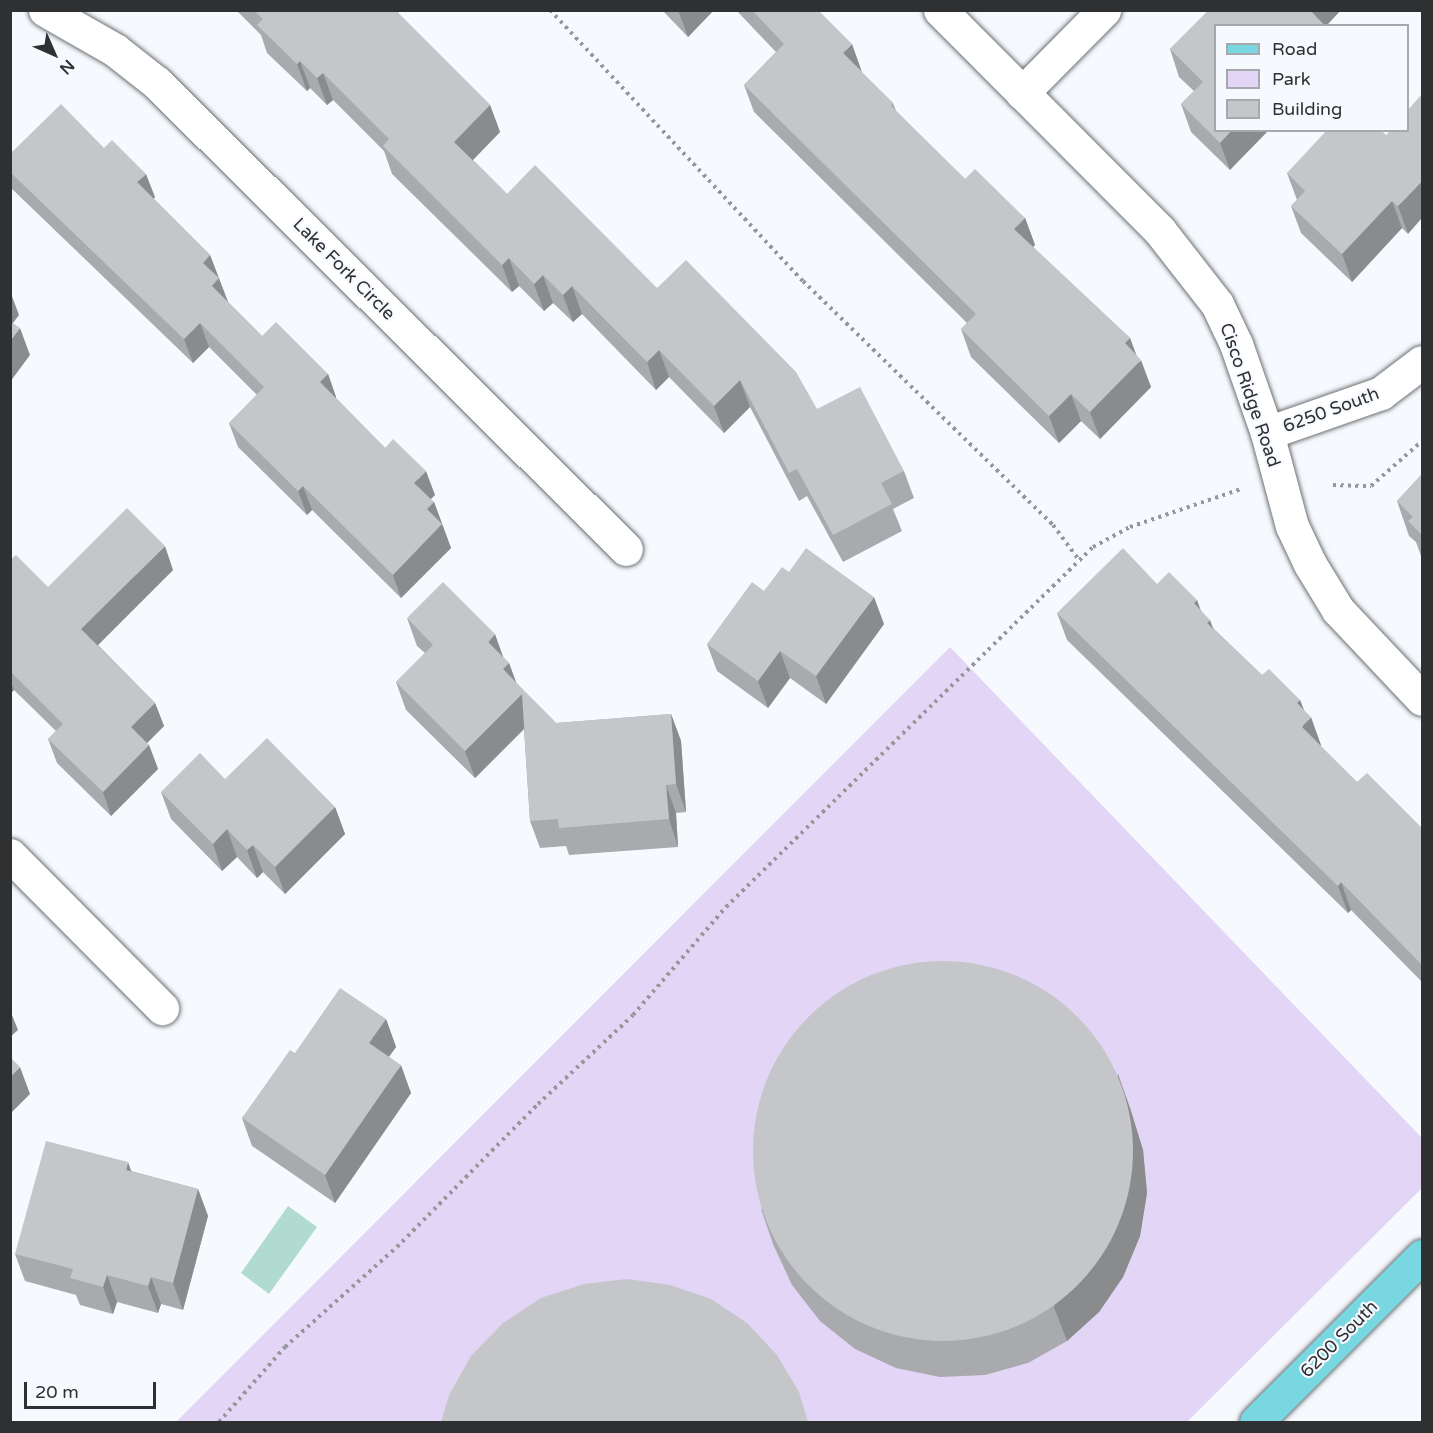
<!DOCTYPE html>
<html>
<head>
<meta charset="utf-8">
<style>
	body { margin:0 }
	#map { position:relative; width:1433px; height:1433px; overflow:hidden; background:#f6fafe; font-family:"Varela Round",sans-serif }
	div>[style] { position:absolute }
	.green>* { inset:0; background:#e2d5f5 }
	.water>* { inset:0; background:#b1dbcf }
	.path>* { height:4px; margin-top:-2px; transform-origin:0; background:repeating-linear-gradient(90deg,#95979a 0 3px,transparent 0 7.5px) }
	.roads { filter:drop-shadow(0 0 2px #6d7174) drop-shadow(0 0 2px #6d7174) }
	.minor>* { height:33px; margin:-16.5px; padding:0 16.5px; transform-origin:16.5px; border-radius:16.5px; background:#fff }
	.major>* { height:33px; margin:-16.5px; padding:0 16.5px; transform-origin:16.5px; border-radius:16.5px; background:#78d7e1 }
	.wall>* { inset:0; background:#a9aaae }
	.shaded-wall>* { inset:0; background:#8a8b8d }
	.building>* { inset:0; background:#c5c6ca }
	.round { border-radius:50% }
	span { translate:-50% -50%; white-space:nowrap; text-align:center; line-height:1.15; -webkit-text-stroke:4.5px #f6fafe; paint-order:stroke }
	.street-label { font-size:18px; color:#2f3031 }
	.frame { position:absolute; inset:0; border:12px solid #2f3031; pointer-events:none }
	.legend { position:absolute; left:1214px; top:24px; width:195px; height:108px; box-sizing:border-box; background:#f6fafe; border:2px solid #a6a9ac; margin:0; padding:8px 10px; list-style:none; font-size:18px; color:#2f3031 }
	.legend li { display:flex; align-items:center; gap:12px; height:30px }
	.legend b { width:30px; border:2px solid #a6a9ac }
	.north { position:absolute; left:24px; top:24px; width:60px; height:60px; -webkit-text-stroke:4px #f6fafe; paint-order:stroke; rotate:135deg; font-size:16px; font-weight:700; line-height:24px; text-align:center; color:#2f3031 }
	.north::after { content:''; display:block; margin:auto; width:21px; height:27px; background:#2f3031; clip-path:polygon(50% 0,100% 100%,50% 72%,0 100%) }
	.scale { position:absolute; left:24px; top:1382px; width:132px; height:27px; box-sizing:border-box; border:3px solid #2f3031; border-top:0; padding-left:8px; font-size:18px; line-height:21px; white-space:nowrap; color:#2f3031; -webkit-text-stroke:4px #f6fafe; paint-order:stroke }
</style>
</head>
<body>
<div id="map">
	<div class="green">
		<i style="clip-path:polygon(950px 647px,1422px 1138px,1422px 1188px,1187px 1422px,176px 1422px)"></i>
	</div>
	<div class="water">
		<i style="clip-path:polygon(288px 1206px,317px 1227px,269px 1294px,241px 1273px)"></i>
	</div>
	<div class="path">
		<i style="left:550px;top:10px;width:371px;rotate:47deg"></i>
		<i style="left:803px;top:281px;width:349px;rotate:44.3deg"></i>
		<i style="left:1053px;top:525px;width:44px;rotate:53.4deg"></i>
		<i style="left:1333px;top:485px;width:38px;rotate:2deg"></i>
		<i style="left:1371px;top:486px;width:68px;rotate:-41.4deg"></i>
		<i style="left:219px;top:1422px;width:100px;rotate:-48.7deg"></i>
		<i style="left:285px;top:1347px;width:150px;rotate:-41.8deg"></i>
		<i style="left:397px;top:1247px;width:201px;rotate:-45.4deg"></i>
		<i style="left:538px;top:1104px;width:130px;rotate:-43.1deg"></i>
		<i style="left:633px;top:1015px;width:143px;rotate:-49.3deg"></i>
		<i style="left:726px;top:907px;width:514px;rotate:-44.45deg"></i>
		<i style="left:1093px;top:547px;width:42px;rotate:-28.4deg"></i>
		<i style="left:1130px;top:527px;width:117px;rotate:-18.9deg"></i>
	</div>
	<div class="roads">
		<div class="minor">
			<i style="left:45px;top:10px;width:81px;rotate:29.7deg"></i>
			<i style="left:115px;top:50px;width:53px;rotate:38.2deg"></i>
			<i style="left:157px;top:83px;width:661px;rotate:44.82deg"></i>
			<i style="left:940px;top:10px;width:312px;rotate:45.1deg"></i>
			<i style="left:1160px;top:231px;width:93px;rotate:52deg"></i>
			<i style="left:1217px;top:304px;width:44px;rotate:64.6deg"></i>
			<i style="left:1236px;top:344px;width:94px;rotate:70.8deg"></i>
			<i style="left:1267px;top:433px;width:96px;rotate:75deg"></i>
			<i style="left:1292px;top:526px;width:42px;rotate:64.7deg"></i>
			<i style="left:1310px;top:564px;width:54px;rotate:58.7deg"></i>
			<i style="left:1338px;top:610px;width:122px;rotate:46.7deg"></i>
			<i style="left:1022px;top:93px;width:117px;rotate:-45.3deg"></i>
			<i style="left:1267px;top:433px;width:121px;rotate:-19.3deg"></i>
			<i style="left:1381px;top:393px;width:51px;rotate:-37.1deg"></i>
			<i style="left:10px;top:855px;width:216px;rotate:45.2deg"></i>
		</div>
		<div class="major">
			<i style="left:1256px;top:1422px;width:235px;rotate:-45deg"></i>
		</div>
	</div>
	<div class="wall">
		<i style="clip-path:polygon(236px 10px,397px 10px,399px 14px,490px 105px,500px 132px,473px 160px,507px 194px,657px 288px,817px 409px,904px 471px,914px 498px,893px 509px,902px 531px,843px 562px,807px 496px,799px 501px,750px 407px,724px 433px,669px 377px,656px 390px,582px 314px,573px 322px,553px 303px,544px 311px,519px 286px,512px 292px,392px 174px,384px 151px,333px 100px,327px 105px,310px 88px,307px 91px,267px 53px,261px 35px)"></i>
		<i style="clip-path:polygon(662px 10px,714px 10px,688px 37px)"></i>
		<i style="clip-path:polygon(736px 10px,818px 10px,861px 72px,893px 103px,896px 111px,965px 179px,1025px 218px,1035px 245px,1033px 247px,1130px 338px,1136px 354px,1151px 387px,1100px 439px,1081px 421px,1059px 443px,971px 357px,961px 329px,967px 323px,754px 112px,744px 85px,776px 52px)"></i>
		<i style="clip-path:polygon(1209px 10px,1341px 10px,1326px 26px,1230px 170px,1191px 132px,1181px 104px,1194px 91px,1179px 77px,1170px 49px)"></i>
		<i style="clip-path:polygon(1386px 135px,1408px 234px,1402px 228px,1352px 282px,1301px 233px,1291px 206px,1297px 200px,1287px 173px)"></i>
		<i style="clip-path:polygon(104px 148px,155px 197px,154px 199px,210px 255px,228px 302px,262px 336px,328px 374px,336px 397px,336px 398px,385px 448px,435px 495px,430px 499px,434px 502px,451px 548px,401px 598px,312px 510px,307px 515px,238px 447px,229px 423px,257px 395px,209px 347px,193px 363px,10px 187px,10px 154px)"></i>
		<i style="clip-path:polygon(1422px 474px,1422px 558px,1421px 556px,1416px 542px,1409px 536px,1397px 501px)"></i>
		<i style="clip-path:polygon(10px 560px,48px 587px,173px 570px,98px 645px,155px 703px,164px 726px,147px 743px,149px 745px,158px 769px,111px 816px,57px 763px,48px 739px,56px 731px,14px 690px,10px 694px)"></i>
		<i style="clip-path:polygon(789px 572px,884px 624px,826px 704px,790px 678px,768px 708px,717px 671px,707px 644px,764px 591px)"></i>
		<i style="clip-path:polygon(1157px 584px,1197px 600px,1200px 609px,1214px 629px,1262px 675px,1300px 700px,1304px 710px,1321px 745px,1320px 746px,1357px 782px,1422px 828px,1422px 982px,1351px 910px,1348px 913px,1067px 640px,1057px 613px)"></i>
		<i style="clip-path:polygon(407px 618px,504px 658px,509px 663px,516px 683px,556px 723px,671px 714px,681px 741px,686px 812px,676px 813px,678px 847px,569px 855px,566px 846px,540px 848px,530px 821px,524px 729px,475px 778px,406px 710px,396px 682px,425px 653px,417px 646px)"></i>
		<i style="clip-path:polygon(225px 779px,335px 807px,345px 834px,285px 894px,263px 872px,257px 878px,237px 857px,222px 871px,171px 819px,161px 792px)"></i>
		<i style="clip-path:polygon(386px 1019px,396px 1047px,388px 1057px,411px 1093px,335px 1203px,252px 1146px,242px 1118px,295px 1053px)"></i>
		<i style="clip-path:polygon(1130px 1108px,1143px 1150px,1147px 1193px,1140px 1236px,1123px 1277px,1099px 1312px,1067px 1341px,1028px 1363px,985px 1375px,940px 1377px,896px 1368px,855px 1349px,820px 1321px,792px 1285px,773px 1244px,761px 1209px)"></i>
		<i style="clip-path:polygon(131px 1171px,198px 1189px,208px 1216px,183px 1310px,161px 1304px,158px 1313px,117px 1302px,113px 1314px,80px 1305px,76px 1295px,25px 1281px,15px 1254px)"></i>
	</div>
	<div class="shaded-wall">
		<i style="clip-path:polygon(678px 10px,714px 10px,688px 37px)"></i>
		<i style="clip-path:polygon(1308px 10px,1341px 10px,1326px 26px)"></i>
		<i style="clip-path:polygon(852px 44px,862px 72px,843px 53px)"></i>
		<i style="clip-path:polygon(300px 61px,310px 88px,307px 91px,297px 64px)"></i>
		<i style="clip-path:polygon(323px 73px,333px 100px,327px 105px,317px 78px)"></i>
		<i style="clip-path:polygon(490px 105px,500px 132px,464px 169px,454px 142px)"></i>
		<i style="clip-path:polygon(1232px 130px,1269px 130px,1230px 170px,1220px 143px)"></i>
		<i style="clip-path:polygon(146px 174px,155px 197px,146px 206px,137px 182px)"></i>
		<i style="clip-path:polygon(1422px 181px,1422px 218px,1408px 234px,1398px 206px)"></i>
		<i style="clip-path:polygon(1392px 201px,1402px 228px,1352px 282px,1342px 254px)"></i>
		<i style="clip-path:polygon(1025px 218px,1035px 245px,1023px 257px,1014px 229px)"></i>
		<i style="clip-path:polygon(210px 255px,228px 302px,220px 310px,203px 263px)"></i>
		<i style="clip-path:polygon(509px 258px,519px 286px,512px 292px,502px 265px)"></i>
		<i style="clip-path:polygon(543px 275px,553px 303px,544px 311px,534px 284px)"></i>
		<i style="clip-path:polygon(572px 286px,582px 314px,573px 322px,563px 295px)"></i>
		<i style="clip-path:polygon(10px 291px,19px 315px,10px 327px)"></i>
		<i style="clip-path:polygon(200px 323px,209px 347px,193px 363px,184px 339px)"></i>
		<i style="clip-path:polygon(20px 328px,30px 355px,10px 382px,10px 341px)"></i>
		<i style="clip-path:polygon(1130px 338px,1139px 363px,1141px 360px,1151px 387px,1100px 439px,1090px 412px,1125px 343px)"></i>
		<i style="clip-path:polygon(659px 350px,669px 377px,656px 390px,647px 362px)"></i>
		<i style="clip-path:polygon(328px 374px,336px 397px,329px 406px,320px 382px)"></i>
		<i style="clip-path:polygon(740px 380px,750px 407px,724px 433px,714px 406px)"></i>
		<i style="clip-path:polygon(1071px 394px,1081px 421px,1059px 443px,1049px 416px)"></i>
		<i style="clip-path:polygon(426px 471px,435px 495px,423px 507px,414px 483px)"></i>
		<i style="clip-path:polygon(303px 486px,312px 510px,307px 515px,298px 491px)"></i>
		<i style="clip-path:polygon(434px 502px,451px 548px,401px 598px,393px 575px,427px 509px)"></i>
		<i style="clip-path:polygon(165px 546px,173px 570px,90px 653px,81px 629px)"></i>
		<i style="clip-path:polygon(874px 597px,884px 624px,826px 704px,816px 676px)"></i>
		<i style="clip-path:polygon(1197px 600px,1207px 628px,1194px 603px)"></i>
		<i style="clip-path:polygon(1210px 620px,1220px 647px,1207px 623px)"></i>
		<i style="clip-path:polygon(495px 634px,505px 662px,488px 642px)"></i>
		<i style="clip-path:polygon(780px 651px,790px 678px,768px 708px,758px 681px)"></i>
		<i style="clip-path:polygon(509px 663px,519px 690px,503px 669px)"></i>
		<i style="clip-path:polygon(10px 679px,14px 690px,10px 694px)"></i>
		<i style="clip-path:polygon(522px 694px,532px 721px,475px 778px,465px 751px)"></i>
		<i style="clip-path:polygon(1300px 700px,1308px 721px,1311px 717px,1321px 745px,1312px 754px,1302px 727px,1297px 703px)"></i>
		<i style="clip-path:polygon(155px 703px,164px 726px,140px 750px,131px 727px)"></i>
		<i style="clip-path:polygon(671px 714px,681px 741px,686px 812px,676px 784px)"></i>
		<i style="clip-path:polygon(149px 745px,158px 769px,111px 816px,103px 792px)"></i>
		<i style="clip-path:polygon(666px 785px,676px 813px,678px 847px,669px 819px)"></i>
		<i style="clip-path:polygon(335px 807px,345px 834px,285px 894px,275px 867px)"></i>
		<i style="clip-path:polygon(227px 829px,237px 857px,222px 871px,213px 844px)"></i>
		<i style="clip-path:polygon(253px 845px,263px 872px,257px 878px,247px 850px)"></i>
		<i style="clip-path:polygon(1341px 882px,1351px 910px,1348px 913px,1338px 886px)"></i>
		<i style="clip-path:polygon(10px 1010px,18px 1030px,10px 1037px)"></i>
		<i style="clip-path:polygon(386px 1019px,396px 1047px,379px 1071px,369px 1043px)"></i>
		<i style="clip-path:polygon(401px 1065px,411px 1093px,335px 1203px,325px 1175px)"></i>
		<i style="clip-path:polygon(20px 1067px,30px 1094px,10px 1114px,10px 1077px)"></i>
		<i style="clip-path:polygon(1118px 1074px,1130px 1108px,1143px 1150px,1147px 1193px,1140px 1236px,1123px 1277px,1099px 1312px,1067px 1341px,1054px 1307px)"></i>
		<i style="clip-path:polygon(128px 1162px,138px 1190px,126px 1170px)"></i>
		<i style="clip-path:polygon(198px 1189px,208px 1216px,183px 1310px,173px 1283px)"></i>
		<i style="clip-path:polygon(107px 1275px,117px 1302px,113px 1314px,103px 1287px)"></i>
		<i style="clip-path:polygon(151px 1277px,161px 1304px,158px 1313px,148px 1286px)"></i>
	</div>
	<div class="building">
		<i style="clip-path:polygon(254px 10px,395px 10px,490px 105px,454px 142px,507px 194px,535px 165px,657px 288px,686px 260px,796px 372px,817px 409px,860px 387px,904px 471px,881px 483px,892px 504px,833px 535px,797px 469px,789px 473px,740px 380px,714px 406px,659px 350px,647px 362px,572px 286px,563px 295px,543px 275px,534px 284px,509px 258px,502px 265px,383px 146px,389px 139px,323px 73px,317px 78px,300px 61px,297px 64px,257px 25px,263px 19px)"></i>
		<i style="clip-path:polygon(752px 10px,818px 10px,852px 44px,843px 53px,893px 103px,891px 106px,965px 179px,975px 169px,1025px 218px,1014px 229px,1130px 338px,1125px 343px,1141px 360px,1090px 412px,1071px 394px,1049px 416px,961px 329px,976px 314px,744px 85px,784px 44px)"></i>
		<i style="clip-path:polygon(1209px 10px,1310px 10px,1325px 26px,1215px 26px,1215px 130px,1232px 130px,1220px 143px,1181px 104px,1203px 82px,1170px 49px)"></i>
		<i style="clip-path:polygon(1422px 94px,1422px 181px,1398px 206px,1392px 201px,1342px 254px,1291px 206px,1305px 191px,1287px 173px,1327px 130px,1381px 130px,1386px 135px,1391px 130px,1407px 130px,1407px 111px)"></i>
		<i style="clip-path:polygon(61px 104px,104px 148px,112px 140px,146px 174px,137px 182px,210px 255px,203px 263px,219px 278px,212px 286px,262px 336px,276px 322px,328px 374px,320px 382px,385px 448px,393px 439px,426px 471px,414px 483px,434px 502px,427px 509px,442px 524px,393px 575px,303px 486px,298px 491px,229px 423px,264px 387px,200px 323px,184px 339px,10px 172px,10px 154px)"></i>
		<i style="clip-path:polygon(10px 321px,20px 328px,10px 341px)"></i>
		<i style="clip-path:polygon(1422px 474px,1422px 535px,1408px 521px,1413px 517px,1397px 501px)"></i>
		<i style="clip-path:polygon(127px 508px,165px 546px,81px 629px,155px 703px,131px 727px,149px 745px,103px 792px,48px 739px,63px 724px,10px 671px,10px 560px,16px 555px,48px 587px)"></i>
		<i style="clip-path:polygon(806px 548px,874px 597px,816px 676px,780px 651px,758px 681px,707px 644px,752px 582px,764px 591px,782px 567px,789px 572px)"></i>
		<i style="clip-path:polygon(1123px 548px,1157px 584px,1169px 572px,1197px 600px,1194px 603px,1210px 620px,1207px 623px,1262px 675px,1269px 669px,1300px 700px,1297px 703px,1311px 717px,1302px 727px,1357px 782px,1367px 773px,1422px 828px,1422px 965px,1341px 882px,1338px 886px,1057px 613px)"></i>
		<i style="clip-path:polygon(443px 582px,495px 634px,488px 642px,509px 663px,503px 669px,556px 723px,671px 714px,676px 784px,666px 785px,669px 819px,559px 828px,558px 819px,530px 821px,522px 694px,465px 751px,396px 682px,433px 645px,407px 618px)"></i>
		<i style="clip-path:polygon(267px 738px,335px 807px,275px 867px,253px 845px,247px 850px,227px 829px,213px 844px,161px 792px,200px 753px,225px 779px)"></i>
		<i class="round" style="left:753px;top:961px;width:380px;height:380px"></i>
		<i style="clip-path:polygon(340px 988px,386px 1019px,369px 1043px,401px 1065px,325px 1175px,242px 1118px,290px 1050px,295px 1053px)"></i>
		<i style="clip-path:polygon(10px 1057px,20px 1067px,10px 1077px)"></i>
		<i style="clip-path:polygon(46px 1141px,128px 1162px,126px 1170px,198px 1189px,173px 1283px,151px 1277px,148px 1286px,107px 1275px,103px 1287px,70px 1278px,73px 1269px,15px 1254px)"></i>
		<i style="clip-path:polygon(627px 1279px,670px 1285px,711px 1299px,747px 1323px,777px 1355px,799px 1392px,808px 1422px,441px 1422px,449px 1395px,471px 1356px,503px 1323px,541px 1298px,584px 1284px)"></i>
	</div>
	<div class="street-label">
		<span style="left:344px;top:269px;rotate:45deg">Lake Fork Circle</span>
		<span style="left:1250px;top:395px;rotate:71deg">Cisco Ridge Road</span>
		<span style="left:1331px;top:410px;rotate:-20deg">6250 South</span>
		<span style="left:1339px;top:1339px;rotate:-45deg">6200 South</span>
	</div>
	<div class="frame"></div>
	<ul class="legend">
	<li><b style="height:8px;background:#78d7e1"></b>Road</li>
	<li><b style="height:16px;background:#e2d5f5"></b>Park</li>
	<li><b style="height:16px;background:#c5c6ca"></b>Building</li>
	</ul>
	<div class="north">N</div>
	<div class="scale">20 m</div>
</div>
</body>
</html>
